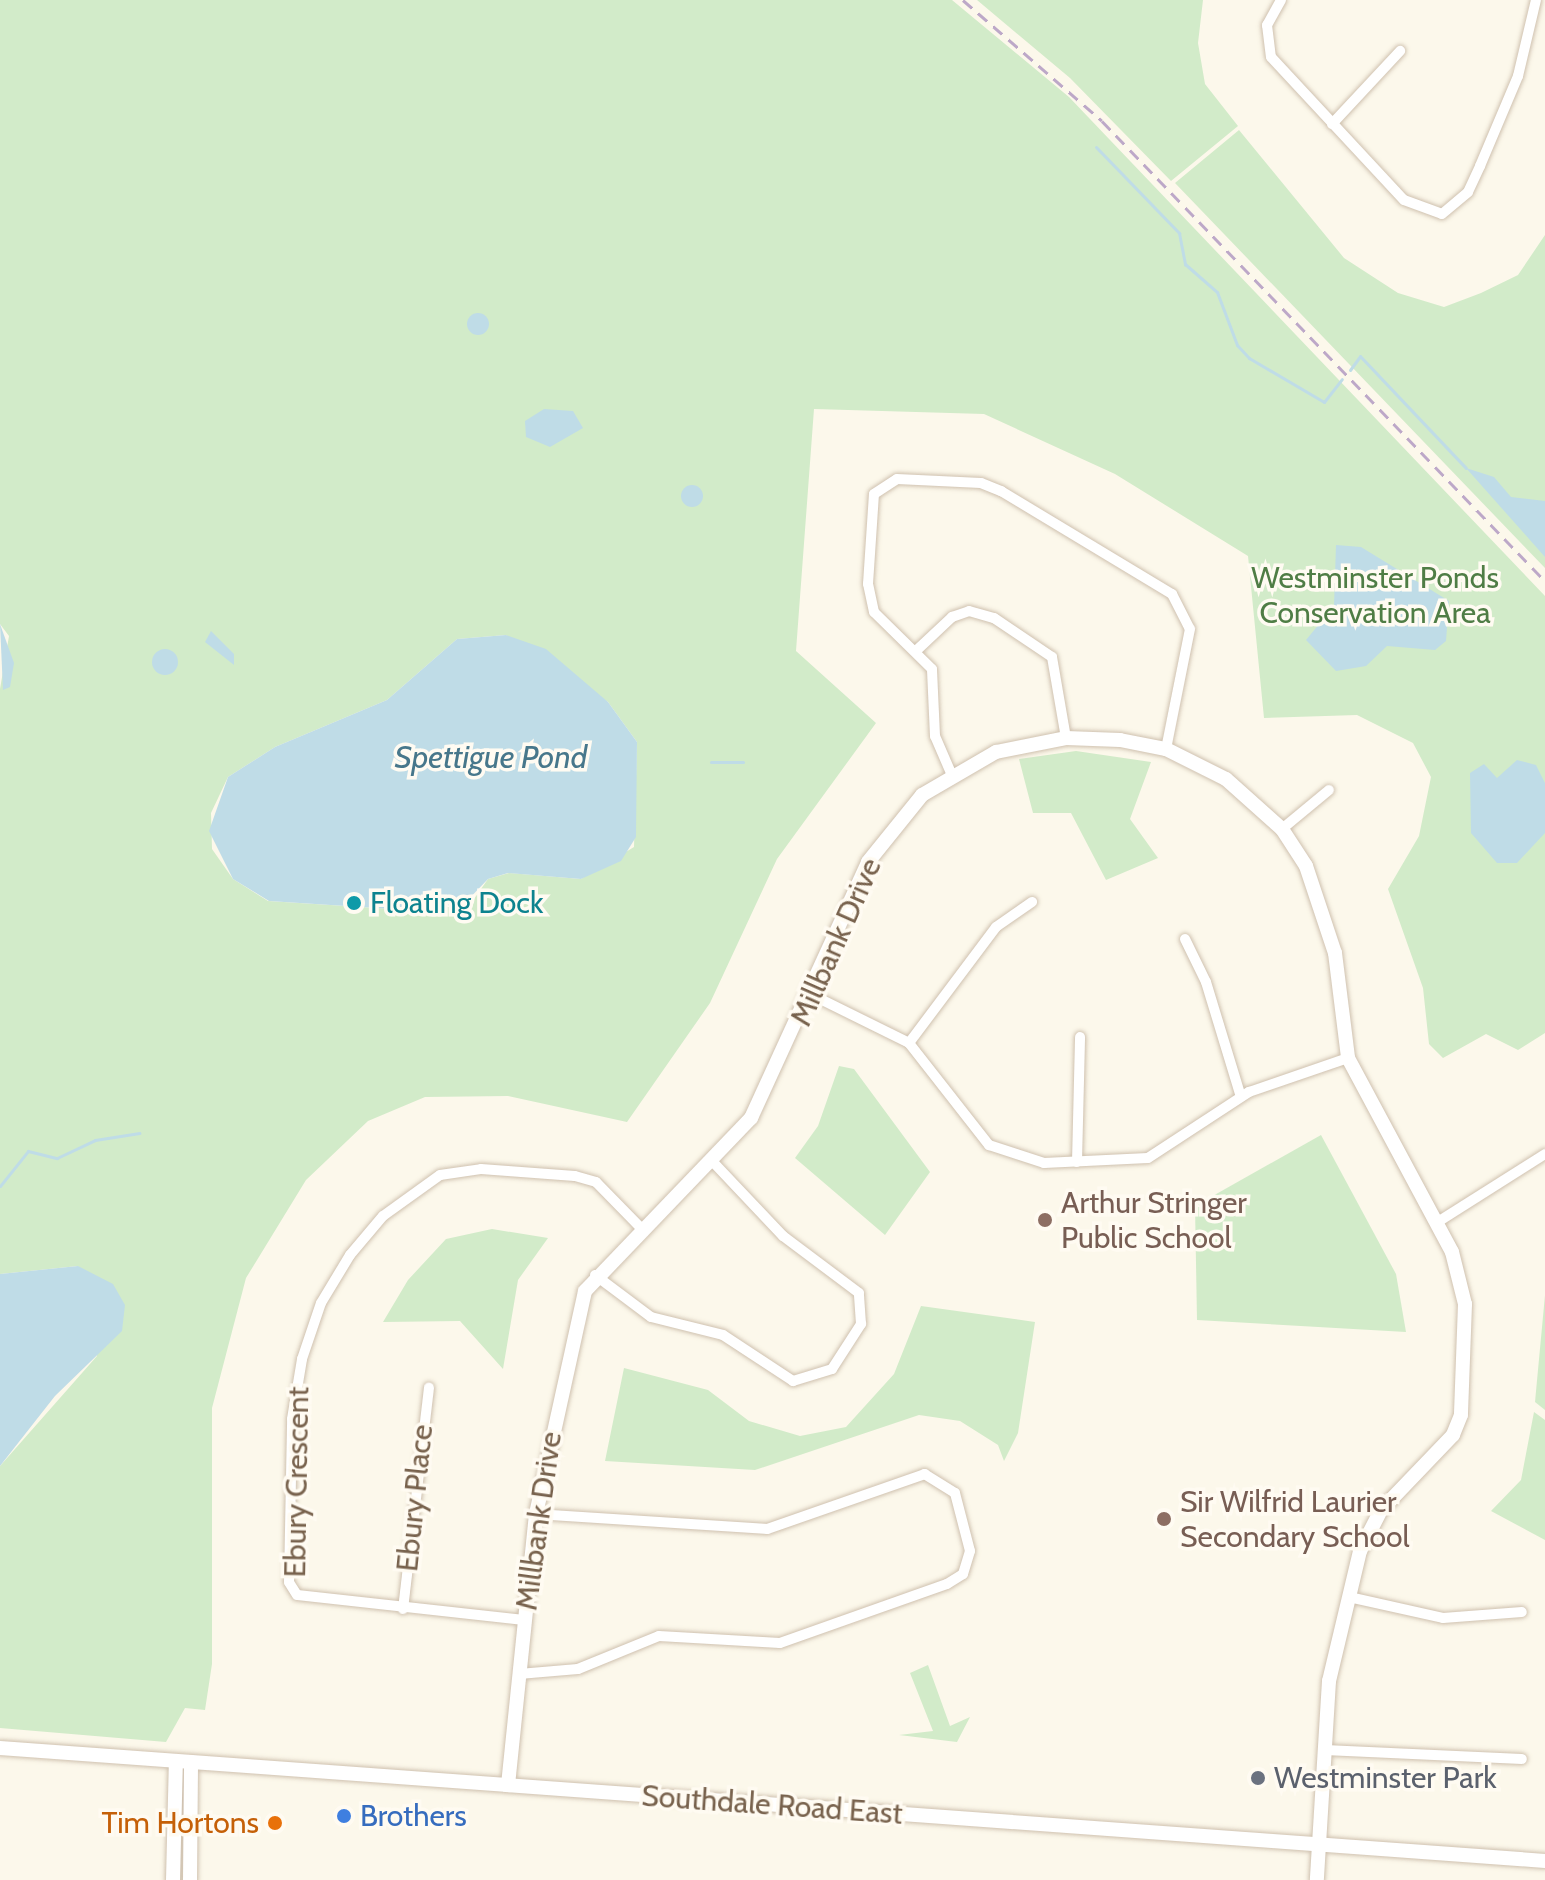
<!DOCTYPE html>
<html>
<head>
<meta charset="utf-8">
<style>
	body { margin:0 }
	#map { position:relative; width:1545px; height:1880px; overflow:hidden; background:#fcf8eb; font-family:Cabin,sans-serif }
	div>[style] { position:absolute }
	.green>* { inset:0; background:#d2ebc9 }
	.water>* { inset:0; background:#bfdce7 }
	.round { border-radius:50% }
	.stream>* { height:3px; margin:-1.5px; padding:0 1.5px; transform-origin:1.5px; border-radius:1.5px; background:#bfdce7 }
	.roads { filter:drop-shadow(0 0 2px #cfc1af) drop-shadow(0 0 2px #cfc1af) }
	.street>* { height:10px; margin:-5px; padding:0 5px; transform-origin:5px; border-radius:5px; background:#fff }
	.secondary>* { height:14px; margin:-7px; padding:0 7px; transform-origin:7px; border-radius:7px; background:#fff }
	.rail>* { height:3px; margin-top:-1.5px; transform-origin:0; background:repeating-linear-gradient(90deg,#bda8c8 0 12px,transparent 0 20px) }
	.dots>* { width:22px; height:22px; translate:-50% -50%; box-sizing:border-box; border:4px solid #fffbf2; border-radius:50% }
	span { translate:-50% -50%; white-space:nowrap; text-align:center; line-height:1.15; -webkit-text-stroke:7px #fffbf2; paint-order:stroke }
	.park-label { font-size:30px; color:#4f7d45 }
	.culture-label { font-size:30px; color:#0d838f }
	.left { translate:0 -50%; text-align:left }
	.street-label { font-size:30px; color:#78624d }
	.education-label { font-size:30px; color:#785e54 }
	.worship-label { font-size:30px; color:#5b616d }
	.shop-label { font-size:30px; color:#366cbe }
	.food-label { font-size:30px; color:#c56008 }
	.right { translate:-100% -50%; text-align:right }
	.water-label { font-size:32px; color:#47778b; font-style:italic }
</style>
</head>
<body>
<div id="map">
	<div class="green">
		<i style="clip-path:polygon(evenodd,0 0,952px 0,1069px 97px,1545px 596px,1545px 1033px,1518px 1050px,1486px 1034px,1443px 1058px,1429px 1044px,1423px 988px,1388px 889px,1419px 836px,1431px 777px,1413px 743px,1357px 715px,1264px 718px,1248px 556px,1115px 474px,984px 414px,814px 409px,796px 651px,876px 723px,777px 859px,710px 1003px,627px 1122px,508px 1096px,425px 1097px,368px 1121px,306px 1180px,246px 1278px,212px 1408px,212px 1664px,205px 1710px,185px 1708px,166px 1742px,0 1728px,0 1466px,97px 1356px,78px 1266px,0 1274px,0 689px,9px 636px,0 624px,0 0,506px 635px,608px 702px,637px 742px,634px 847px,581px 879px,509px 873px,488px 879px,474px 899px,423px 911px,268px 901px,233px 879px,212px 849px,211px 813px,228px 777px,275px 747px,387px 700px,457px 639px,506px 635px)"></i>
		<i style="clip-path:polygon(977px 0,1203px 0,1198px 43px,1205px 84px,1238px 126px,1171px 181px,1070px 78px)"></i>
		<i style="clip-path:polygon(1239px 130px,1344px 258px,1398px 293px,1444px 307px,1481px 293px,1518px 275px,1545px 235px,1545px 568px,1175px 183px)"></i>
		<i style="clip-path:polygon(1076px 751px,1151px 762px,1130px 819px,1158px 858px,1106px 880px,1071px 813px,1033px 813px,1019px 759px)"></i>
		<i style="clip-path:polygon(839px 1066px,854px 1069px,930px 1172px,885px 1235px,795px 1158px,818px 1126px)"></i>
		<i style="clip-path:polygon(1321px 1135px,1396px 1274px,1406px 1332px,1197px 1320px,1195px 1206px)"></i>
		<i style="clip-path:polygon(492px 1229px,548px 1238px,518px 1280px,503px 1369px,460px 1321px,383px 1322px,408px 1280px,446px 1239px)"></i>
		<i style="clip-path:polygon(1545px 1295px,1545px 1410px,1535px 1402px)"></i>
		<i style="clip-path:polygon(921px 1306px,1035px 1322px,1018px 1433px,1004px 1461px,998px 1445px,960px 1421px,919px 1415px,755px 1470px,605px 1461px,624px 1368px,708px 1390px,749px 1421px,800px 1436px,846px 1427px,894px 1374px)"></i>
		<i style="clip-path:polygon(1534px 1412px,1545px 1420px,1545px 1540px,1491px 1511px,1521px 1480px)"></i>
		<i style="clip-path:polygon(928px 1665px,950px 1726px,970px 1717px,957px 1742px,899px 1735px,933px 1731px,910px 1673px)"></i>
	</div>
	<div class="water">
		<i class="round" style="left:467px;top:313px;width:22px;height:22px"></i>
		<i style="clip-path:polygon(544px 409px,573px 411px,583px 428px,550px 447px,526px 437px,525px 421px)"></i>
		<i style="clip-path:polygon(1466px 468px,1494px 477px,1511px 497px,1545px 501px,1545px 557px)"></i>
		<i class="round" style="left:681px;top:485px;width:22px;height:22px"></i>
		<i style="clip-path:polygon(1336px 545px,1361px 547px,1449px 601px,1446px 641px,1435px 650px,1387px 646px,1366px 666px,1336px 671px,1306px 640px,1334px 606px)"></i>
		<i style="clip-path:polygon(0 624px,14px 663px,10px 687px,3px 690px)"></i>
		<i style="clip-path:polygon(211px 631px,234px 654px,234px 665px,205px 642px)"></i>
		<i style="clip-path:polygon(506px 635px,546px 649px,608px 702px,637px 742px,636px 837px,621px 861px,581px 879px,508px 873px,488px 879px,463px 905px,423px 911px,269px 901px,233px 879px,209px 831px,228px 777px,275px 747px,387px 700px,457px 639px)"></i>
		<i class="round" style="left:152px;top:649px;width:26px;height:26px"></i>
		<i style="clip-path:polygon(1517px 760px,1536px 765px,1545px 783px,1545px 833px,1517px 863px,1497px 863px,1471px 833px,1470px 773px,1484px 764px,1497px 778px)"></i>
		<i style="clip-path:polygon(78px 1266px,113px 1284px,125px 1305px,122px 1331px,55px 1396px,0 1466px,0 1274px)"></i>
	</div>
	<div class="stream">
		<i style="left:1096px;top:147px;width:120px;rotate:46deg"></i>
		<i style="left:1179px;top:233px;width:32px;rotate:79deg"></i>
		<i style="left:1185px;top:264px;width:43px;rotate:41.2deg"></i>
		<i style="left:1217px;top:292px;width:57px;rotate:69.3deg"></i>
		<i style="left:1237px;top:345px;width:18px;rotate:47deg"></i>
		<i style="left:1249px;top:358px;width:87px;rotate:30.4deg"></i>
		<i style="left:1324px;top:402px;width:29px;rotate:-52deg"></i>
		<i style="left:1350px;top:370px;width:17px;rotate:-54deg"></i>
		<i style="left:1360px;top:356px;width:154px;rotate:46.6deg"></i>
		<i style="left:711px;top:762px;width:32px"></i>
		<i style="left:0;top:1186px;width:45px;rotate:-51.3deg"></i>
		<i style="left:28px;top:1151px;width:30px;rotate:14deg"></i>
		<i style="left:57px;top:1158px;width:42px;rotate:-25.3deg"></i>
		<i style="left:95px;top:1140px;width:45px;rotate:-9deg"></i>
	</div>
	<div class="roads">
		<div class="street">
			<i style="left:1281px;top:0;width:29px;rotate:119deg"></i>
			<i style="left:1267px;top:25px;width:32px;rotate:83deg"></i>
			<i style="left:1271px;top:57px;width:195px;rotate:47.1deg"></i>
			<i style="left:1404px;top:200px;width:40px;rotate:20.2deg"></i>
			<i style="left:1442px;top:214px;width:34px;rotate:-40deg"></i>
			<i style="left:1468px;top:192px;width:29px;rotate:-65deg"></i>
			<i style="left:1480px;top:166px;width:98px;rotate:-67.1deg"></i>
			<i style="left:1518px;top:76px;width:78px;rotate:-76.7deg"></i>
			<i style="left:1332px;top:124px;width:100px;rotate:-47deg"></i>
			<i style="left:918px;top:649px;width:47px;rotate:-43.3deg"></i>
			<i style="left:952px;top:617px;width:18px;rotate:-19deg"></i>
			<i style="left:969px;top:611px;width:26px;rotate:16deg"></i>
			<i style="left:994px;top:618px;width:70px;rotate:33.9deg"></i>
			<i style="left:1052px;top:657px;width:82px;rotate:80.2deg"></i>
			<i style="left:951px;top:773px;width:40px;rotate:-113.4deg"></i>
			<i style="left:935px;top:736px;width:67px;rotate:-92.6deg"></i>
			<i style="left:932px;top:669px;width:81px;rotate:-135.5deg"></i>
			<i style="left:874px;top:612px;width:29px;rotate:-102deg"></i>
			<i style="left:868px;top:584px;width:90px;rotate:-86.2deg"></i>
			<i style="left:874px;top:494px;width:27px;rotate:-33deg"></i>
			<i style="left:897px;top:479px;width:84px;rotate:2.7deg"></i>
			<i style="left:981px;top:483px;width:22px;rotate:22deg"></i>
			<i style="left:1001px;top:491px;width:200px;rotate:31.1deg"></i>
			<i style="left:1172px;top:594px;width:39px;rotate:63deg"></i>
			<i style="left:1190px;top:629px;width:122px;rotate:101.3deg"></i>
			<i style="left:1282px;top:829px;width:61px;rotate:-39.7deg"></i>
			<i style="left:1185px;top:939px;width:48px;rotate:64deg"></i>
			<i style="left:1206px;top:982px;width:120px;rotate:73.1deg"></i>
			<i style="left:812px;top:995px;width:108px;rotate:26.3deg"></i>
			<i style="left:909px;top:1043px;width:130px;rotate:51.9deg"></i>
			<i style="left:989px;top:1145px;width:58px;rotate:18.1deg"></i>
			<i style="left:1044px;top:1163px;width:104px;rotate:-2.8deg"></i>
			<i style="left:1148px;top:1158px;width:121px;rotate:-33.2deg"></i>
			<i style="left:1249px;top:1092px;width:105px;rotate:-19deg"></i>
			<i style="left:909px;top:1043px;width:145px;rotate:-53.1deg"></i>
			<i style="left:996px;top:927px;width:44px;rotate:-34.8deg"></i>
			<i style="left:1077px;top:1162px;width:125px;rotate:-88.6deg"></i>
			<i style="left:1436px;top:1223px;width:129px;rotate:-32.3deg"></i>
			<i style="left:595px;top:1275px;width:70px;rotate:36.9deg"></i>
			<i style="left:651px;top:1317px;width:74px;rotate:14deg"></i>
			<i style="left:723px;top:1335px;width:84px;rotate:33.3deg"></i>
			<i style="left:793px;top:1381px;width:41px;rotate:-17.1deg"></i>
			<i style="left:832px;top:1369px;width:54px;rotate:-57.2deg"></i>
			<i style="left:861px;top:1324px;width:31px;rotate:-94deg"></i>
			<i style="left:859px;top:1293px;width:95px;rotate:-143.1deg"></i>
			<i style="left:783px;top:1236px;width:100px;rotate:-133.4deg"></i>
			<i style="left:1349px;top:1597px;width:96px;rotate:12.6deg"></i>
			<i style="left:1443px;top:1618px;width:79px;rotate:-4.3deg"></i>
			<i style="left:403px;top:1609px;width:223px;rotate:-83.3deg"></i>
			<i style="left:524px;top:1620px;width:228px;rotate:-173.7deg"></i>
			<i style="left:297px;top:1595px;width:15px;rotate:-122deg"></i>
			<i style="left:289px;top:1582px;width:163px;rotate:-88.9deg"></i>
			<i style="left:292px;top:1419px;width:61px;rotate:-80.5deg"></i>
			<i style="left:302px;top:1359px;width:59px;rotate:-71.3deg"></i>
			<i style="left:321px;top:1303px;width:56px;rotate:-58.9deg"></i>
			<i style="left:350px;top:1255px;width:51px;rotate:-49.8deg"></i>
			<i style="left:383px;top:1216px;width:70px;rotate:-35.7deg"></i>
			<i style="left:440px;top:1175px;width:41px;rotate:-8.3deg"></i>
			<i style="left:481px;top:1169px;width:94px;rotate:4.3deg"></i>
			<i style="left:575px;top:1176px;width:22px;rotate:16deg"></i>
			<i style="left:596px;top:1182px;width:66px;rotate:45.6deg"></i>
			<i style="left:519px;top:1674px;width:59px;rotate:-4.8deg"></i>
			<i style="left:578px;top:1669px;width:87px;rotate:-22.2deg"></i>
			<i style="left:659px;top:1636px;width:121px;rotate:3.3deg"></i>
			<i style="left:780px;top:1643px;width:177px;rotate:-19.5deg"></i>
			<i style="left:947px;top:1584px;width:19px;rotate:-32deg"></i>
			<i style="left:963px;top:1574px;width:24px;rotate:-73deg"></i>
			<i style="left:970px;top:1551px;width:60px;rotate:-104.5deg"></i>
			<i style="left:955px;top:1493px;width:36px;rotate:-148deg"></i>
			<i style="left:925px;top:1474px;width:167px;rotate:160.8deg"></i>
			<i style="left:767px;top:1529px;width:231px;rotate:-176.3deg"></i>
			<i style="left:1325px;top:1750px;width:197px;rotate:2.6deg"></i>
		</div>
		<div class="secondary">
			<i style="left:0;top:1748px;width:1549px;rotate:4.18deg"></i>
			<i style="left:508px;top:1785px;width:272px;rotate:-84.1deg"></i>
			<i style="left:536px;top:1514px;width:228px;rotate:-77.6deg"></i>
			<i style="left:585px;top:1291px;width:240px;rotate:-46.2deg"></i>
			<i style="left:751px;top:1118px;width:281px;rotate:-65.4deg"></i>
			<i style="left:868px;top:862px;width:86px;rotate:-51.1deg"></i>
			<i style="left:922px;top:795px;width:86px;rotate:-30.2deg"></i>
			<i style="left:996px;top:752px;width:71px;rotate:-11.3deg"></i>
			<i style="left:1066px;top:738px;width:54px;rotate:2.1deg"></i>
			<i style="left:1120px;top:740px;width:47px;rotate:11.1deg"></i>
			<i style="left:1166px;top:749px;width:67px;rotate:26.6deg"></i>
			<i style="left:1226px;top:779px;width:75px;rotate:41.8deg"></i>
			<i style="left:1282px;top:829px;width:44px;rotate:57deg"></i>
			<i style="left:1306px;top:866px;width:92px;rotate:71.6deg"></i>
			<i style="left:1335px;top:953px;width:106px;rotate:82.9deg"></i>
			<i style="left:1348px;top:1058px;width:220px;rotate:61.8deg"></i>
			<i style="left:1452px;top:1252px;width:54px;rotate:76deg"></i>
			<i style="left:1465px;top:1304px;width:111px;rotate:92.1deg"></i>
			<i style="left:1461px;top:1415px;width:22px;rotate:112deg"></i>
			<i style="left:1453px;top:1435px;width:104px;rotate:133.8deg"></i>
			<i style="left:1381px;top:1510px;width:46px;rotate:117.1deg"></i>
			<i style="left:1360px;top:1551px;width:134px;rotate:103.4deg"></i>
			<i style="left:1329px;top:1681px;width:199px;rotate:93.5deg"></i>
			<i style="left:173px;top:1880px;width:119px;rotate:-88.6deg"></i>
			<i style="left:190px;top:1880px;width:118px;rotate:-89.5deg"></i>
		</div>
	</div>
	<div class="rail">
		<i style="left:963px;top:0;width:184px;rotate:41deg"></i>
		<i style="left:1102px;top:121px;width:639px;rotate:46.08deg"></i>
	</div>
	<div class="dots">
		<i style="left:354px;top:903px;background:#0f9aa8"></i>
		<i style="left:1045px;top:1220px;background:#8d6e63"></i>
		<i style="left:1164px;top:1519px;background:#8d6e63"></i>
		<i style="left:1258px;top:1778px;background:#6b7280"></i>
		<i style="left:344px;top:1816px;background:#3f7fe0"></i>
		<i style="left:275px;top:1823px;background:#e8710a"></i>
	</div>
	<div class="park-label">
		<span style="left:1375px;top:595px">Westminster Ponds<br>Conservation Area</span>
	</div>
	<div class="culture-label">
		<span class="left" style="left:370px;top:903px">Floating Dock</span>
	</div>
	<div class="street-label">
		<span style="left:836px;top:942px;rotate:-66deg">Millbank Drive</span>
		<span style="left:297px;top:1482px;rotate:-89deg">Ebury Crescent</span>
		<span style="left:415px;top:1498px;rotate:-84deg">Ebury Place</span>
		<span style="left:539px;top:1521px;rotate:-82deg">Millbank Drive</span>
		<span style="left:772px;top:1805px;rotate:4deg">Southdale Road East</span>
	</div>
	<div class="education-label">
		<span class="left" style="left:1061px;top:1220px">Arthur Stringer<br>Public School</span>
		<span class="left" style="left:1180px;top:1519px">Sir Wilfrid Laurier<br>Secondary School</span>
	</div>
	<div class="worship-label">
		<span class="left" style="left:1274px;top:1778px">Westminster Park</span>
	</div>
	<div class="shop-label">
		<span class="left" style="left:360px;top:1816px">Brothers</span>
	</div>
	<div class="food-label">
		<span class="right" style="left:259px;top:1823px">Tim Hortons</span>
	</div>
	<div class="water-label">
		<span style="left:491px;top:757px">Spettigue Pond</span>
	</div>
</div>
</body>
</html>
